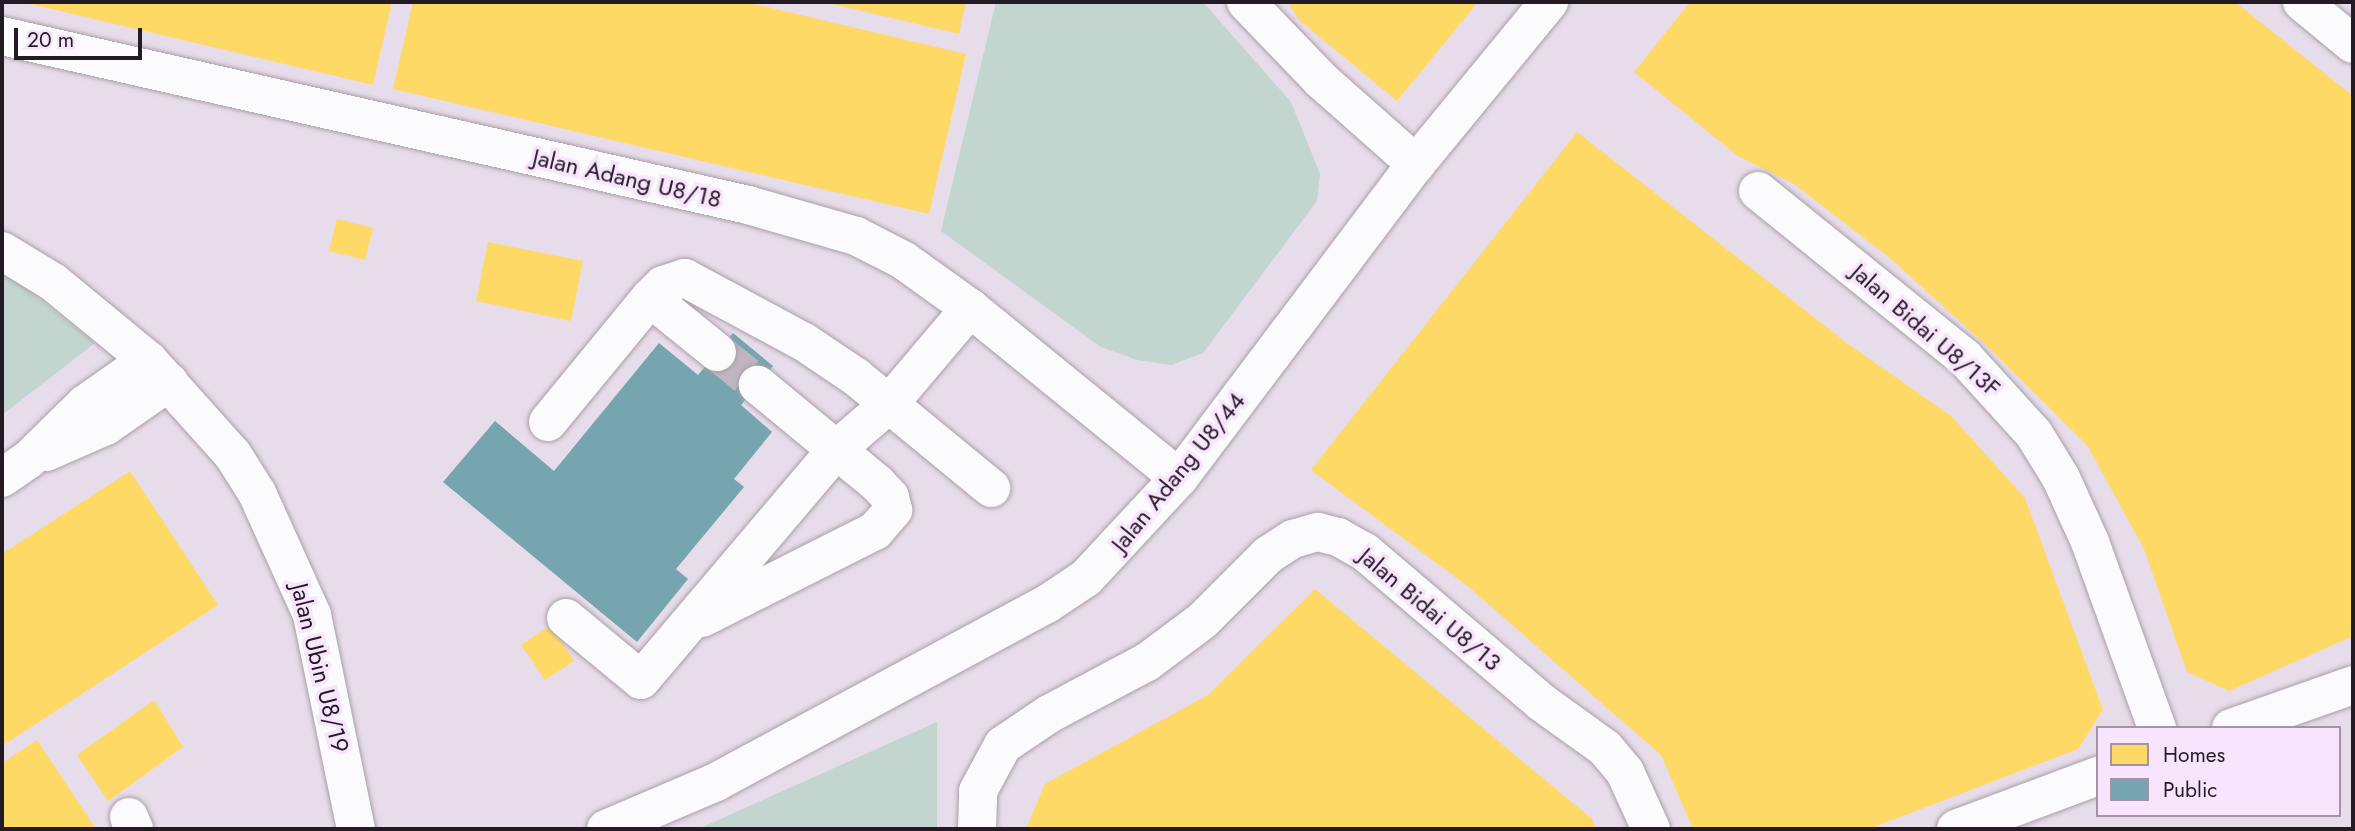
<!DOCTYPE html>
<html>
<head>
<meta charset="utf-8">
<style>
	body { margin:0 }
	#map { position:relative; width:2355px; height:831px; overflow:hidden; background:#e7dce9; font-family:Jost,sans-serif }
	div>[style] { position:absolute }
	.green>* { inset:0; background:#c2d5ce }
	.homes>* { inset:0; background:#ffd966 }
	.public>* { inset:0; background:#76a5af }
	.minor-tunnel>* { height:38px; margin-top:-19px; transform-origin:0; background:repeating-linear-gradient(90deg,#c0b5c1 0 38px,transparent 0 57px) }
	.roads { filter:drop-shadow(0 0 2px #a8a0a9) drop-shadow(0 0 2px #a8a0a9) }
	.minor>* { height:38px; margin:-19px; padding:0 19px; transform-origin:19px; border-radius:19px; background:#fbfafc }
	span { translate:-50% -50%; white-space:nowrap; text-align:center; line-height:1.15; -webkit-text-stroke:7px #f8e4fc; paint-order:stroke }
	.street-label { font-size:24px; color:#221b23 }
	.frame { position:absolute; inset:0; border:4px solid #221b23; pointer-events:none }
	.legend { position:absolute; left:2096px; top:726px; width:245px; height:91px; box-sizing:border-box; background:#f8e4fc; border:2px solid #a294a5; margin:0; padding:9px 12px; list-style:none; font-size:21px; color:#221b23 }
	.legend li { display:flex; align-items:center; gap:14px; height:35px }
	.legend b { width:35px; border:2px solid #a294a5 }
	.scale { position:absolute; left:14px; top:28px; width:128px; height:32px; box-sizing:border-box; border:4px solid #221b23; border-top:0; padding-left:9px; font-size:21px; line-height:24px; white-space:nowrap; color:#221b23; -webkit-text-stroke:5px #f8e4fc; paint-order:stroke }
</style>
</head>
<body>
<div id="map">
	<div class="green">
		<i style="clip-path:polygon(996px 2px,1203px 2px,1291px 102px,1320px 174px,1317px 201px,1203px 353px,1171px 365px,1137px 360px,1101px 347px,941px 231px)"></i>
		<i style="clip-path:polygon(2px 269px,95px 343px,2px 415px)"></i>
		<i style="clip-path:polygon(937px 722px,937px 829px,698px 829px)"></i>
	</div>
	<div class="homes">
		<i style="clip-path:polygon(22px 2px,392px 2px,373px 85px)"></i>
		<i style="clip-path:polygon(413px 2px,746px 2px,966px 54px,929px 214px,393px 89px)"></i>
		<i style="clip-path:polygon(824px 2px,966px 2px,959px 34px)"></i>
		<i style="clip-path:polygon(1288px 2px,1478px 2px,1397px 101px,1299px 20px)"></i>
		<i style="clip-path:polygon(1690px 2px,2235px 2px,2353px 96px,2353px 636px,2229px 691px,2187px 672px,2144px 549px,2087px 445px,1987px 346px,1891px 259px,1794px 184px,1738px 156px,1634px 72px)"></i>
		<i style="clip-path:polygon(1577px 132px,1848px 344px,1951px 416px,2025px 498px,2103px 710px,2078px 749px,1869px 829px,1693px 829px,1661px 755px,1470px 588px,1311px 470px)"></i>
		<i style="clip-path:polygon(337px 219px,373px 228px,365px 260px,329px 251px)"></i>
		<i style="clip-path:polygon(488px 242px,583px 261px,571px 321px,476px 301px)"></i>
		<i style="clip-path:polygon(130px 471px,218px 605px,2px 746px,2px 554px)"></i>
		<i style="clip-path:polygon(1315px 589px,1592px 819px,1596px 829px,1026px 829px,1045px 784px,1208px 695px)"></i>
		<i style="clip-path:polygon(551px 625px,574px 661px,545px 680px,521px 645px)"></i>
		<i style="clip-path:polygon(154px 700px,183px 747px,108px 801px,77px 755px)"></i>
		<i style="clip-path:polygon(37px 740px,96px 829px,2px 829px,2px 763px)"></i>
	</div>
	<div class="public">
		<i style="clip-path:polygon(733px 333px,773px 366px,741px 405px,772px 432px,734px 479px,744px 487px,676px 569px,688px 579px,637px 642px,443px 482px,495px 421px,554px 471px,659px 343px,698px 375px)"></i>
	</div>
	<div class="minor-tunnel">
		<i style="left:717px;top:352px;width:53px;rotate:38.8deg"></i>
	</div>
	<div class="roads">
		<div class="minor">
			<i style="left:1246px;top:2px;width:108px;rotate:46.1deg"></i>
			<i style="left:1321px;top:80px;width:127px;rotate:41.5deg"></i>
			<i style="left:2302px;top:2px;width:66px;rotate:39.5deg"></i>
			<i style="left:2px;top:36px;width:765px;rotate:12.76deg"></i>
			<i style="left:748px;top:205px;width:112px;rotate:16deg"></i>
			<i style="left:856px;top:236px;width:53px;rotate:27.1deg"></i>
			<i style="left:903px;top:260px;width:82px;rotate:35.6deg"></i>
			<i style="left:970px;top:308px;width:269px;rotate:39.1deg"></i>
			<i style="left:1758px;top:191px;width:265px;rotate:38.9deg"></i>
			<i style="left:1964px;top:357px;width:104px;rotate:47.7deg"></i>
			<i style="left:2034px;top:434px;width:52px;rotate:58.5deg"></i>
			<i style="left:2061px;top:478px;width:70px;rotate:65.6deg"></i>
			<i style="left:2090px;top:542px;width:198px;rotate:70.2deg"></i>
			<i style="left:2px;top:251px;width:60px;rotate:31.3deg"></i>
			<i style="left:53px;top:282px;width:123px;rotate:39.4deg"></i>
			<i style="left:148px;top:360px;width:127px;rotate:48.2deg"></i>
			<i style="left:233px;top:455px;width:45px;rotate:57.7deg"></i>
			<i style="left:257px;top:493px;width:134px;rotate:65.7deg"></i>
			<i style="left:312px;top:615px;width:218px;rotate:78.4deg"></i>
			<i style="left:650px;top:298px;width:86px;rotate:38.9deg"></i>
			<i style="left:548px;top:422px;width:161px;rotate:-50.6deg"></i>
			<i style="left:650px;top:298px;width:18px;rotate:-45deg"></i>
			<i style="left:663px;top:285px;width:23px;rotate:-18deg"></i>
			<i style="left:685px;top:278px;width:135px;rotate:28.3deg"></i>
			<i style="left:804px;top:342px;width:63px;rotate:33.9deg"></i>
			<i style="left:856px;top:377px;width:175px;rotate:39.4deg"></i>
			<i style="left:46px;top:452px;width:65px;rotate:-23.4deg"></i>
			<i style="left:106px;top:426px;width:77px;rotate:-34.9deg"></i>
			<i style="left:2px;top:478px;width:32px;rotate:-35deg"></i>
			<i style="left:28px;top:460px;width:80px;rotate:-44.5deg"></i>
			<i style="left:85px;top:404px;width:77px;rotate:-34.9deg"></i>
			<i style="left:566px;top:618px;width:97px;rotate:39.6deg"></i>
			<i style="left:641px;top:680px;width:303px;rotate:-49.7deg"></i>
			<i style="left:837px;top:449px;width:69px;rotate:-40.9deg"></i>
			<i style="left:889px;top:404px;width:126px;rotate:-49.8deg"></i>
			<i style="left:702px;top:618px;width:194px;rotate:-26.7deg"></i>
			<i style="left:875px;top:531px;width:28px;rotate:-49deg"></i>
			<i style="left:893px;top:510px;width:13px;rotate:-103deg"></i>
			<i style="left:890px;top:497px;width:18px;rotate:-133deg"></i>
			<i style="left:878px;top:484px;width:156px;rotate:-140.5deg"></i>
			<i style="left:2231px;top:728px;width:129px;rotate:-19.4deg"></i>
			<i style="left:129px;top:817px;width:13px;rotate:67deg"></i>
			<i style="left:606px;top:829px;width:120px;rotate:-23.1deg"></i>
			<i style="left:716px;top:782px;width:376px;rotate:-28.3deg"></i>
			<i style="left:1047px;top:604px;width:47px;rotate:-33.7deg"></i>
			<i style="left:1086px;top:578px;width:137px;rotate:-47.1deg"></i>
			<i style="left:1179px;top:478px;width:393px;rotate:-53deg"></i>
			<i style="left:1416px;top:164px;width:210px;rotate:-50.6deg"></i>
			<i style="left:977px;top:829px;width:38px;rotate:-88deg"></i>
			<i style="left:978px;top:791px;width:52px;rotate:-61.5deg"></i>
			<i style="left:1003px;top:745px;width:55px;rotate:-34deg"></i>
			<i style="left:1049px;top:714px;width:111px;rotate:-28deg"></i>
			<i style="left:1147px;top:662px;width:69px;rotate:-36.7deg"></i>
			<i style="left:1202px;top:621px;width:93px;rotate:-45deg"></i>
			<i style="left:1268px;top:555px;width:30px;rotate:-33deg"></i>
			<i style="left:1293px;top:539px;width:26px;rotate:-16deg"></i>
			<i style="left:1318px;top:532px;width:21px;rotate:14deg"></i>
			<i style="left:1338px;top:537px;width:31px;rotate:29deg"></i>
			<i style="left:1365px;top:552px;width:231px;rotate:40.4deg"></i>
			<i style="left:1541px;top:702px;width:79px;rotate:35.7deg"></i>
			<i style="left:1605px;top:748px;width:31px;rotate:50deg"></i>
			<i style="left:1625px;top:772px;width:63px;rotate:65.5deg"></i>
			<i style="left:1956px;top:829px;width:152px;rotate:-20.5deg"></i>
		</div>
	</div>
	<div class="street-label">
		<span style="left:627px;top:178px;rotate:13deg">Jalan Adang U8/18</span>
		<span style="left:1926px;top:330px;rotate:41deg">Jalan Bidai U8/13F</span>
		<span style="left:1178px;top:472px;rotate:-51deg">Jalan Adang U8/44</span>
		<span style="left:1430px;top:609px;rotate:40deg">Jalan Bidai U8/13</span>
		<span style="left:320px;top:668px;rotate:76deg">Jalan Ubin U8/19</span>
	</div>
	<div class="frame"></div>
	<ul class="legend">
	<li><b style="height:19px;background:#ffd966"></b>Homes</li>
	<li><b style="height:19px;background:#76a5af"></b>Public</li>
	</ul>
	<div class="scale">20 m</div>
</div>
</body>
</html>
